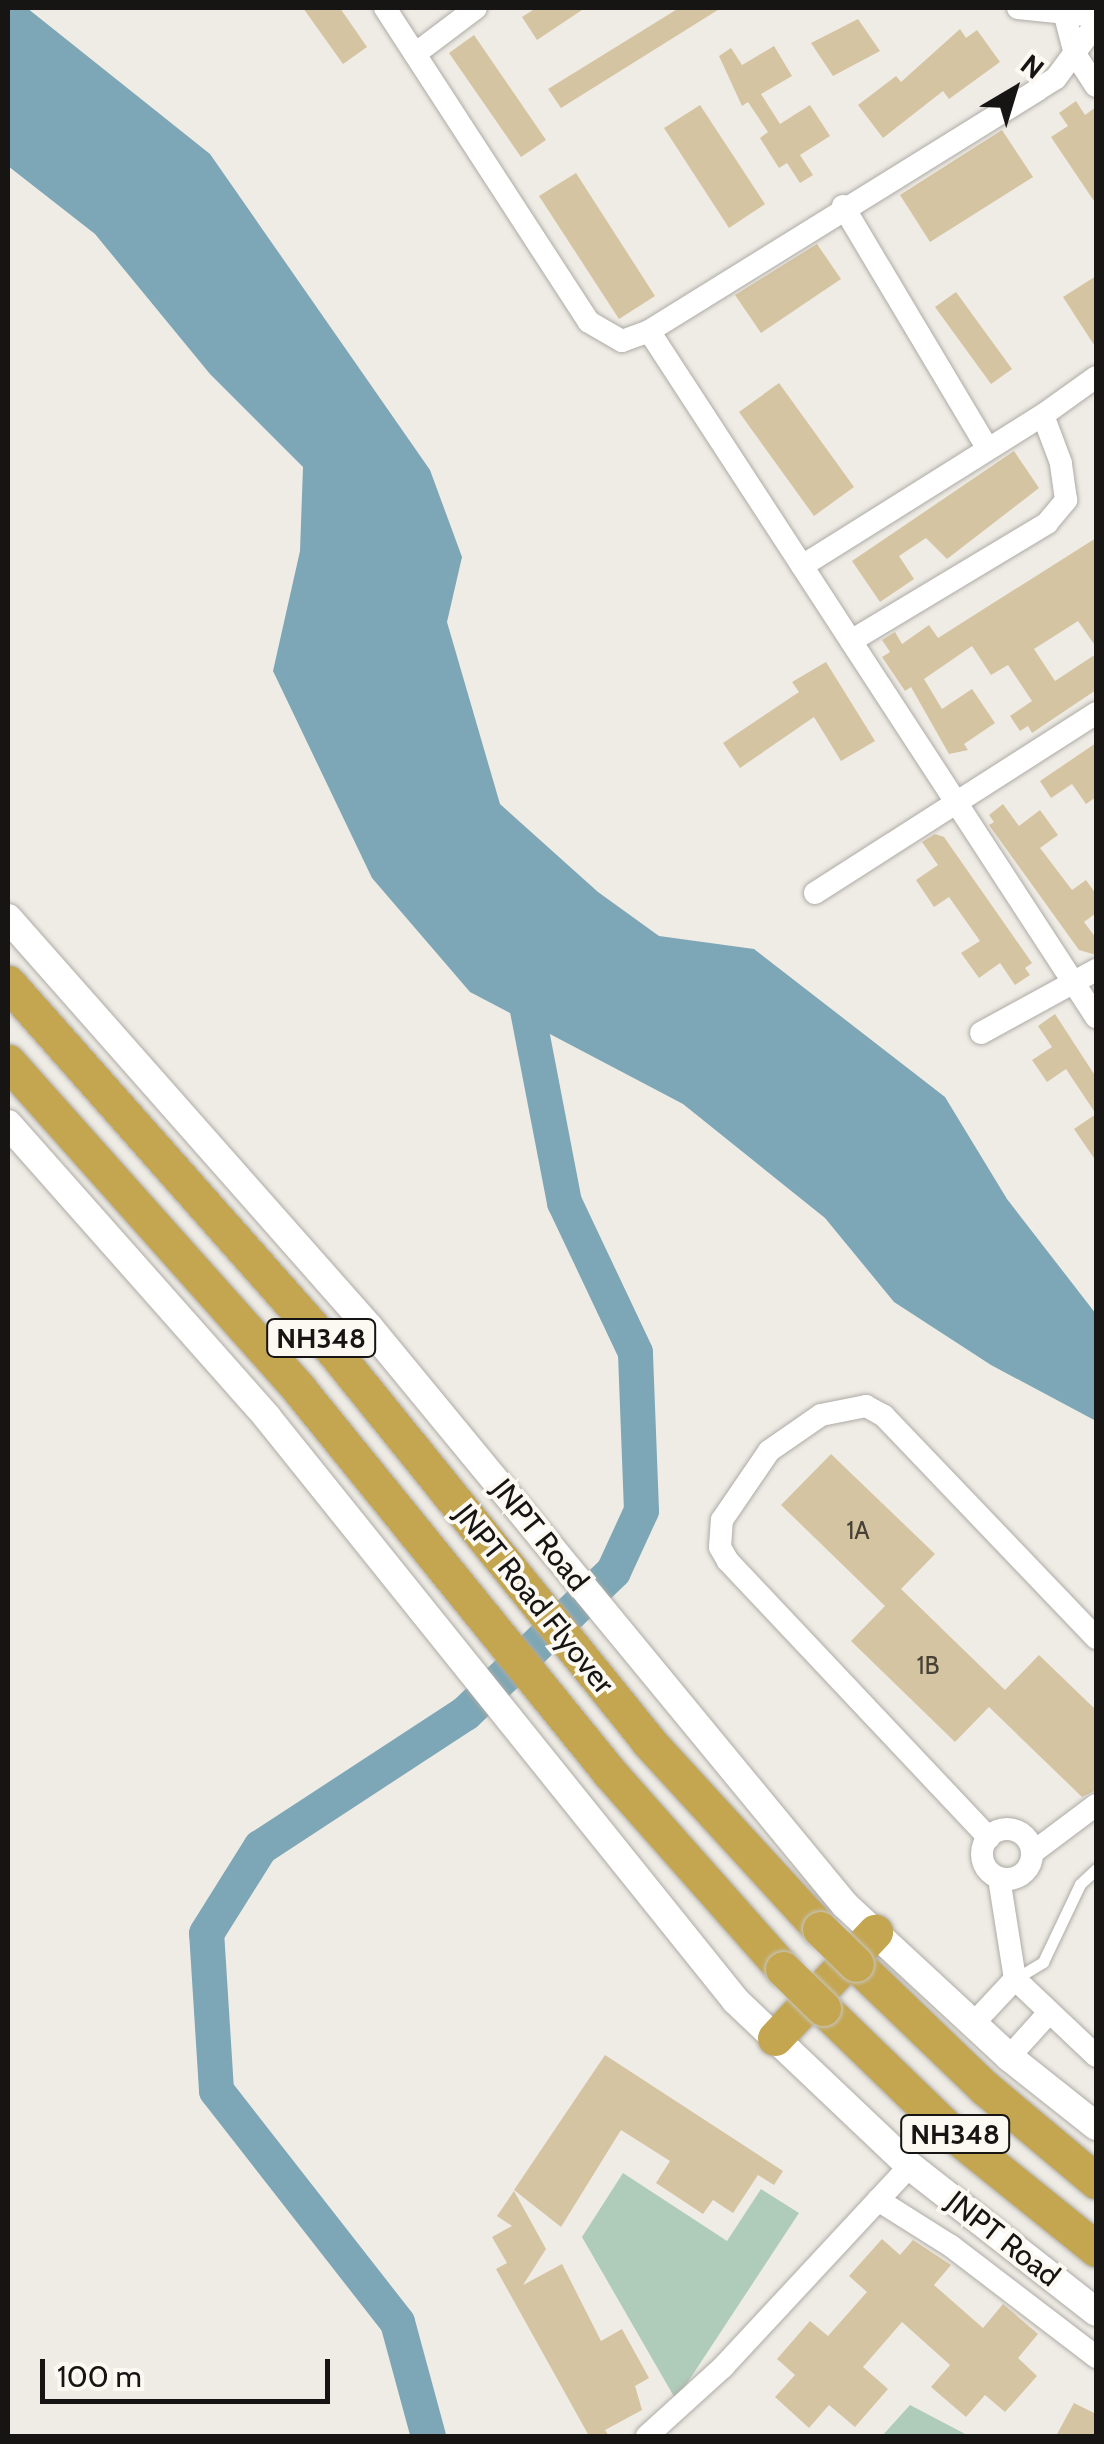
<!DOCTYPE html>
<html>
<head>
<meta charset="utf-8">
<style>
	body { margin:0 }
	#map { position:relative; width:1104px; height:2444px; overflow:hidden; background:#efece6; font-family:Cabin,sans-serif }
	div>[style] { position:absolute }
	.green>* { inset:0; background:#afcbba }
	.water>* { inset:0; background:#7da7b6 }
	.river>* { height:35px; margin:-17.5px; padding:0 17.5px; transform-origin:17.5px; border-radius:17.5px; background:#7da7b6 }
	.building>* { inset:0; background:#d5c4a1 }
	.roads { filter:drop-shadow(0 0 2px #aeaba5) drop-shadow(0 0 2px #aeaba5) }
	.service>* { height:11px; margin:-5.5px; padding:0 5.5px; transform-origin:5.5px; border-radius:5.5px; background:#fff }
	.minor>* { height:22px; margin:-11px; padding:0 11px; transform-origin:11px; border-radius:11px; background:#fff }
	.minor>.ring { margin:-11px; padding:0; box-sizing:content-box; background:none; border:22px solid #fff; border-radius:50% }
	.tertiary>* { height:28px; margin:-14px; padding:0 14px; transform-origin:14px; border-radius:14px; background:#fff }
	.trunk>* { height:35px; margin:-17.5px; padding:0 17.5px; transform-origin:17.5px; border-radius:17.5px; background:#c4a650 }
	.bridges { filter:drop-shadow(0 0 2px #c7c7c6) drop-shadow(0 0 2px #c7c7c6) }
	.trunk-bridge>* { height:35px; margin:-17.5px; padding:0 17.5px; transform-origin:17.5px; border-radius:17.5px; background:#c4a650 }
	span { translate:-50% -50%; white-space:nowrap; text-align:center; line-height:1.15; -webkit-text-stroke:8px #fcf9f3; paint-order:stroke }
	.number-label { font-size:25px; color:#464136 }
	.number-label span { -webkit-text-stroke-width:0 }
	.shield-label span { padding:2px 8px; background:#fcf9f3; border:2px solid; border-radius:8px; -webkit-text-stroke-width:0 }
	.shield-label { font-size:28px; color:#161513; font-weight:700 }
	.street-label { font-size:30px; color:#161513 }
	.frame { position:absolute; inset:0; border:10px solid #161513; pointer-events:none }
	.north { position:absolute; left:964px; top:40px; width:100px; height:100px; -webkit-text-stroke:8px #fcf9f3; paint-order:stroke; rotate:38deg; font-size:28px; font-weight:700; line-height:40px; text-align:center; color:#161513 }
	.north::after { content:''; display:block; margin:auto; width:35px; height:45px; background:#161513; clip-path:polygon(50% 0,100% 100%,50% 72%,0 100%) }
	.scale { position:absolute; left:40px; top:2359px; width:290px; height:45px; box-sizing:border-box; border:5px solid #161513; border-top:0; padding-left:12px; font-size:30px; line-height:35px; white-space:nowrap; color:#161513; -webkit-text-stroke:8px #fcf9f3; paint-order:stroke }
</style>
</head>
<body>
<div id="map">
	<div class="green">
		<i style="clip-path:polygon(623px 2173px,727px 2241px,761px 2189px,799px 2213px,676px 2400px,582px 2237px)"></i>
		<i style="clip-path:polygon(910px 2405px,969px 2436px,882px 2436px)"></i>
	</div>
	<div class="water">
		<i style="clip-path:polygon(8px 8px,27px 8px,210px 154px,430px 470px,462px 557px,447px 622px,500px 804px,598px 892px,659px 936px,754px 949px,945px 1097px,1007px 1199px,1096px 1314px,1096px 1421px,991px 1365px,894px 1302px,825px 1218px,683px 1104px,470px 992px,372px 878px,273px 671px,300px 551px,303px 467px,210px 374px,95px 234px,8px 166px)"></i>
	</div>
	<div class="river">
		<i style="left:428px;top:2436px;width:118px;rotate:-105.2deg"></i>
		<i style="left:397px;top:2322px;width:294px;rotate:-128deg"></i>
		<i style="left:216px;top:2090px;width:157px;rotate:-93.6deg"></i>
		<i style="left:206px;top:1933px;width:102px;rotate:-57.9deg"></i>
		<i style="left:260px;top:1847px;width:245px;rotate:-33.2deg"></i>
		<i style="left:465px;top:1713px;width:205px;rotate:-43.8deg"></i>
		<i style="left:613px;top:1571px;width:67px;rotate:-65.3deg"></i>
		<i style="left:641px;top:1510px;width:158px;rotate:-92.2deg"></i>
		<i style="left:635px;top:1352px;width:166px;rotate:-115.3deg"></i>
		<i style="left:564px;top:1202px;width:227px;rotate:-100.9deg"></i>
	</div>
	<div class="building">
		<i style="clip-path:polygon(303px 8px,340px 8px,367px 47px,343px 64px)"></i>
		<i style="clip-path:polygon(536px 8px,585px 8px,537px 40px,522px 17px)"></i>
		<i style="clip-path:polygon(679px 8px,721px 8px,561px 108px,548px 89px)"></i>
		<i style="clip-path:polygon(858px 19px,880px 51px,833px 76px,811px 43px)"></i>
		<i style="clip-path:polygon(960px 29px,966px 38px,977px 30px,1000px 62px,949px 99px,943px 91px,883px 138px,858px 105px,896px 76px,901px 82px)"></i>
		<i style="clip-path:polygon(474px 35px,546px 140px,521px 157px,449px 53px)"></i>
		<i style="clip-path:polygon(774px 46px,792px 76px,761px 94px,780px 124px,810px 105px,830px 136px,800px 155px,813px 175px,800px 183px,787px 163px,779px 168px,760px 138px,768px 132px,748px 102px,742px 106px,719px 56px,731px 48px,742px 65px)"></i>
		<i style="clip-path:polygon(1076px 101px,1085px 115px,1096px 107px,1096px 204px,1051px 137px,1068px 126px,1059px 113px)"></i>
		<i style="clip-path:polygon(700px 105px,765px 204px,729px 228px,664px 128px)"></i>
		<i style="clip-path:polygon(1002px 130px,1033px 177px,930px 242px,900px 195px)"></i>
		<i style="clip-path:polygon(576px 173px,655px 296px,619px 319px,539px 196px)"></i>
		<i style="clip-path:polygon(817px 244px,841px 279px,761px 333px,735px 295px)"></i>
		<i style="clip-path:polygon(1096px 276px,1096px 348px,1063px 297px)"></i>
		<i style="clip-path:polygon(956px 292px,1012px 369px,991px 384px,935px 307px)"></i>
		<i style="clip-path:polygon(779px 383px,854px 487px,814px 516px,739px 412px)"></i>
		<i style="clip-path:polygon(1014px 451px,1039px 488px,947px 559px,926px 538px,899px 556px,914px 579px,880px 602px,852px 561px)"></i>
		<i style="clip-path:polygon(1096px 538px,1096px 647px,1078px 621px,1034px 649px,1055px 681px,1096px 654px,1096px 690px,1032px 733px,1028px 726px,1020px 731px,1010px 716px,1032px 701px,1008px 665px,991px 675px,972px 646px,924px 679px,942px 709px,972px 689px,995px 723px,964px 744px,968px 750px,949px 754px,911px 687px,905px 691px,882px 657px,890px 652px,882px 640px,895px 632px,902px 644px,929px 625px,938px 638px)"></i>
		<i style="clip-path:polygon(826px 662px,875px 741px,841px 761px,814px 717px,740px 768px,723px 743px,799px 692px,792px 682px)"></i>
		<i style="clip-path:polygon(1096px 743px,1096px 797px,1086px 804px,1072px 784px,1051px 798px,1040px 781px)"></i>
		<i style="clip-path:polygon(1003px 804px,1019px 826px,1040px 810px,1058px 835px,1040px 848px,1072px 890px,1086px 880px,1096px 894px,1096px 913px,1084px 922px,1096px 938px,1096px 955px,1079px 950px,989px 825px,994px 822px,989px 815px)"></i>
		<i style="clip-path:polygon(935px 834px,944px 837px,1032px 963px,1025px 968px,1030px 975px,1015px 985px,1000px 963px,979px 978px,961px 953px,980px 941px,949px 897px,934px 907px,916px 880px,938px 865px,922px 842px)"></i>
		<i style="clip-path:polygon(1055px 1014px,1096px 1077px,1096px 1114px,1066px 1069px,1047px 1082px,1032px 1060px,1052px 1047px,1038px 1026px)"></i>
		<i style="clip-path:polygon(1096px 1114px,1096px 1161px,1074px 1129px)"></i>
		<i style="clip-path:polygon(831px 1454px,935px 1554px,901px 1589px,1005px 1690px,1039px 1655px,1096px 1710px,1096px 1790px,1082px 1797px,989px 1707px,955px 1742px,851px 1641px,885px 1606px,781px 1505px)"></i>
		<i style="clip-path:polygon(605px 2055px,783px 2171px,774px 2185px,758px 2175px,733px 2213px,713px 2200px,703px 2214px,656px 2183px,670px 2161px,621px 2130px,561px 2227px,514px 2190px)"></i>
		<i style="clip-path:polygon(514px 2191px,546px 2249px,523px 2285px,562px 2264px,601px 2341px,622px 2329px,649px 2378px,635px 2386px,642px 2410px,605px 2430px,609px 2436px,589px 2436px,496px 2269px,507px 2263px,492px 2237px,512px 2226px,497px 2216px)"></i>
		<i style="clip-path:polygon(882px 2239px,900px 2255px,913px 2240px,951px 2265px,934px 2285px,983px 2328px,1003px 2304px,1038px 2334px,1018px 2358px,1037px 2376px,1005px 2412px,985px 2395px,966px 2417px,931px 2387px,950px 2365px,902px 2322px,863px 2367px,888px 2389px,855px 2427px,829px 2405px,809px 2428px,775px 2397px,795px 2375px,777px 2359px,810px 2321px,828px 2336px,867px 2292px,849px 2276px)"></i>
		<i style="clip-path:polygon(1074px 2403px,1096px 2414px,1096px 2436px,1056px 2436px)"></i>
	</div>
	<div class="roads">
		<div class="service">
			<i style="left:1015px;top:1979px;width:33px;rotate:-31deg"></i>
			<i style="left:1043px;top:1962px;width:86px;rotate:-64.6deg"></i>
			<i style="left:1080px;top:1884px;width:22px;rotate:-43deg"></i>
		</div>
		<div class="minor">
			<i style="left:385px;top:8px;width:374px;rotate:57deg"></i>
			<i style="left:589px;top:322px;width:38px;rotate:30deg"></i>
			<i style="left:622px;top:341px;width:29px;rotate:-20deg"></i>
			<i style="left:649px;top:331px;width:457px;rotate:-31.8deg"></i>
			<i style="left:1037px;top:90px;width:22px;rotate:-32deg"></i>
			<i style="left:1056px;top:78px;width:67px;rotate:-53.5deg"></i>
			<i style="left:1018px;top:8px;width:78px;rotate:5.9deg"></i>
			<i style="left:1064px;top:12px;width:43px;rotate:75.3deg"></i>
			<i style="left:1075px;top:54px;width:38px;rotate:57deg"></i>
			<i style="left:415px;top:54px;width:76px;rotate:-37deg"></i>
			<i style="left:843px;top:206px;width:282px;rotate:59.2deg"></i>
			<i style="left:649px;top:331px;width:819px;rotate:56.91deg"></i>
			<i style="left:802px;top:566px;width:284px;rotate:-32.1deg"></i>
			<i style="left:851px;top:641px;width:229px;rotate:-31deg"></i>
			<i style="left:1047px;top:523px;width:30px;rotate:-50deg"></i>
			<i style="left:1066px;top:500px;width:37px;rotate:-98deg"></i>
			<i style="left:1061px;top:463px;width:51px;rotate:-110.6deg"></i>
			<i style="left:1043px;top:415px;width:65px;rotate:-35.6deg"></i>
			<i style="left:815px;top:893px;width:334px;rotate:-32.6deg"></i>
			<i style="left:981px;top:1033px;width:131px;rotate:-28.7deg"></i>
			<i class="ring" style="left:982px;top:1829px;width:28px;height:28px"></i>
			<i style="left:989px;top:1838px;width:381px;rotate:-133.3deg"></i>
			<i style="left:728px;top:1561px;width:16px;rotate:-120deg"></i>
			<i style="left:720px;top:1547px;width:27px;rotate:-86deg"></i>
			<i style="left:722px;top:1520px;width:83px;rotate:-55.7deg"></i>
			<i style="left:769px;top:1451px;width:63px;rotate:-34.7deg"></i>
			<i style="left:821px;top:1415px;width:46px;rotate:-11.3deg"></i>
			<i style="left:866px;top:1406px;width:21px;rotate:29deg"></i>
			<i style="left:884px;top:1416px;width:307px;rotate:46.3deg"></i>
			<i style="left:1032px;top:1853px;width:80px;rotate:-36.9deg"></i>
			<i style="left:999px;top:1878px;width:102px;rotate:81deg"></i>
			<i style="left:1015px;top:1979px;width:112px;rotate:43.5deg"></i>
			<i style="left:973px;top:2024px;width:62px;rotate:-47deg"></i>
			<i style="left:1009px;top:2057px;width:57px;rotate:-47.9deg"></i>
			<i style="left:878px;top:2200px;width:86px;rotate:32.2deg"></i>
			<i style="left:951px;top:2246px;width:183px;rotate:37.4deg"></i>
			<i style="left:647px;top:2436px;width:103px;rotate:-42.2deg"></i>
			<i style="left:723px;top:2367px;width:275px;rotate:-47.1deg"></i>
		</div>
		<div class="tertiary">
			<i style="left:8px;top:918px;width:546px;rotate:48.57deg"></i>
			<i style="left:369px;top:1327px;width:749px;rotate:50.53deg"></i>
			<i style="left:845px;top:1905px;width:224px;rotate:42.8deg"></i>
			<i style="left:1009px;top:2057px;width:111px;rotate:38.4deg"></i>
			<i style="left:8px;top:1124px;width:391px;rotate:48.5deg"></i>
			<i style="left:267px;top:1417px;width:749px;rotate:51.23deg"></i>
			<i style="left:736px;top:2001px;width:240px;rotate:43.5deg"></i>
			<i style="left:910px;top:2166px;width:236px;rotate:38.1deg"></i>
		</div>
		<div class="trunk">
			<i style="left:8px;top:983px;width:497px;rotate:48.5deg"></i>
			<i style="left:337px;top:1355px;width:496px;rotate:51.1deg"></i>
			<i style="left:648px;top:1741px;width:255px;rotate:47.5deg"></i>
			<i style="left:8px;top:1062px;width:438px;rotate:48.3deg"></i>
			<i style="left:299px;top:1389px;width:493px;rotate:51deg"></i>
			<i style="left:609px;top:1772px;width:263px;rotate:48.5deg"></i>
			<i style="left:856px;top:1964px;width:179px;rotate:43.9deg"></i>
			<i style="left:985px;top:2088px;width:145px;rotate:40deg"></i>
			<i style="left:823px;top:2008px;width:177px;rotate:44.1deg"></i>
			<i style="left:950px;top:2131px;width:188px;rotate:38.9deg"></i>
			<i style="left:775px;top:2038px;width:146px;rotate:-46.7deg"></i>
		</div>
	</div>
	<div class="bridges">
		<div class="trunk-bridge">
			<i style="left:820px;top:1929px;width:50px;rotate:44.2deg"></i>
			<i style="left:783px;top:1969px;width:56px;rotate:44.3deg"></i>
		</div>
	</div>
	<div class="number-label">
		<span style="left:858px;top:1530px">1A</span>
		<span style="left:928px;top:1665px">1B</span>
	</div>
	<div class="shield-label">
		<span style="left:321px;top:1338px">NH348</span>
		<span style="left:955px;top:2134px">NH348</span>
	</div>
	<div class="street-label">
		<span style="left:540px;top:1535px;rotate:51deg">JNPT Road</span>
		<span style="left:534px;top:1599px;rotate:51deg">JNPT Road Flyover</span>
		<span style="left:1003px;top:2239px;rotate:38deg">JNPT Road</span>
	</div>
	<div class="frame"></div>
	<div class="north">N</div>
	<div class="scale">100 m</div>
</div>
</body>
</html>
